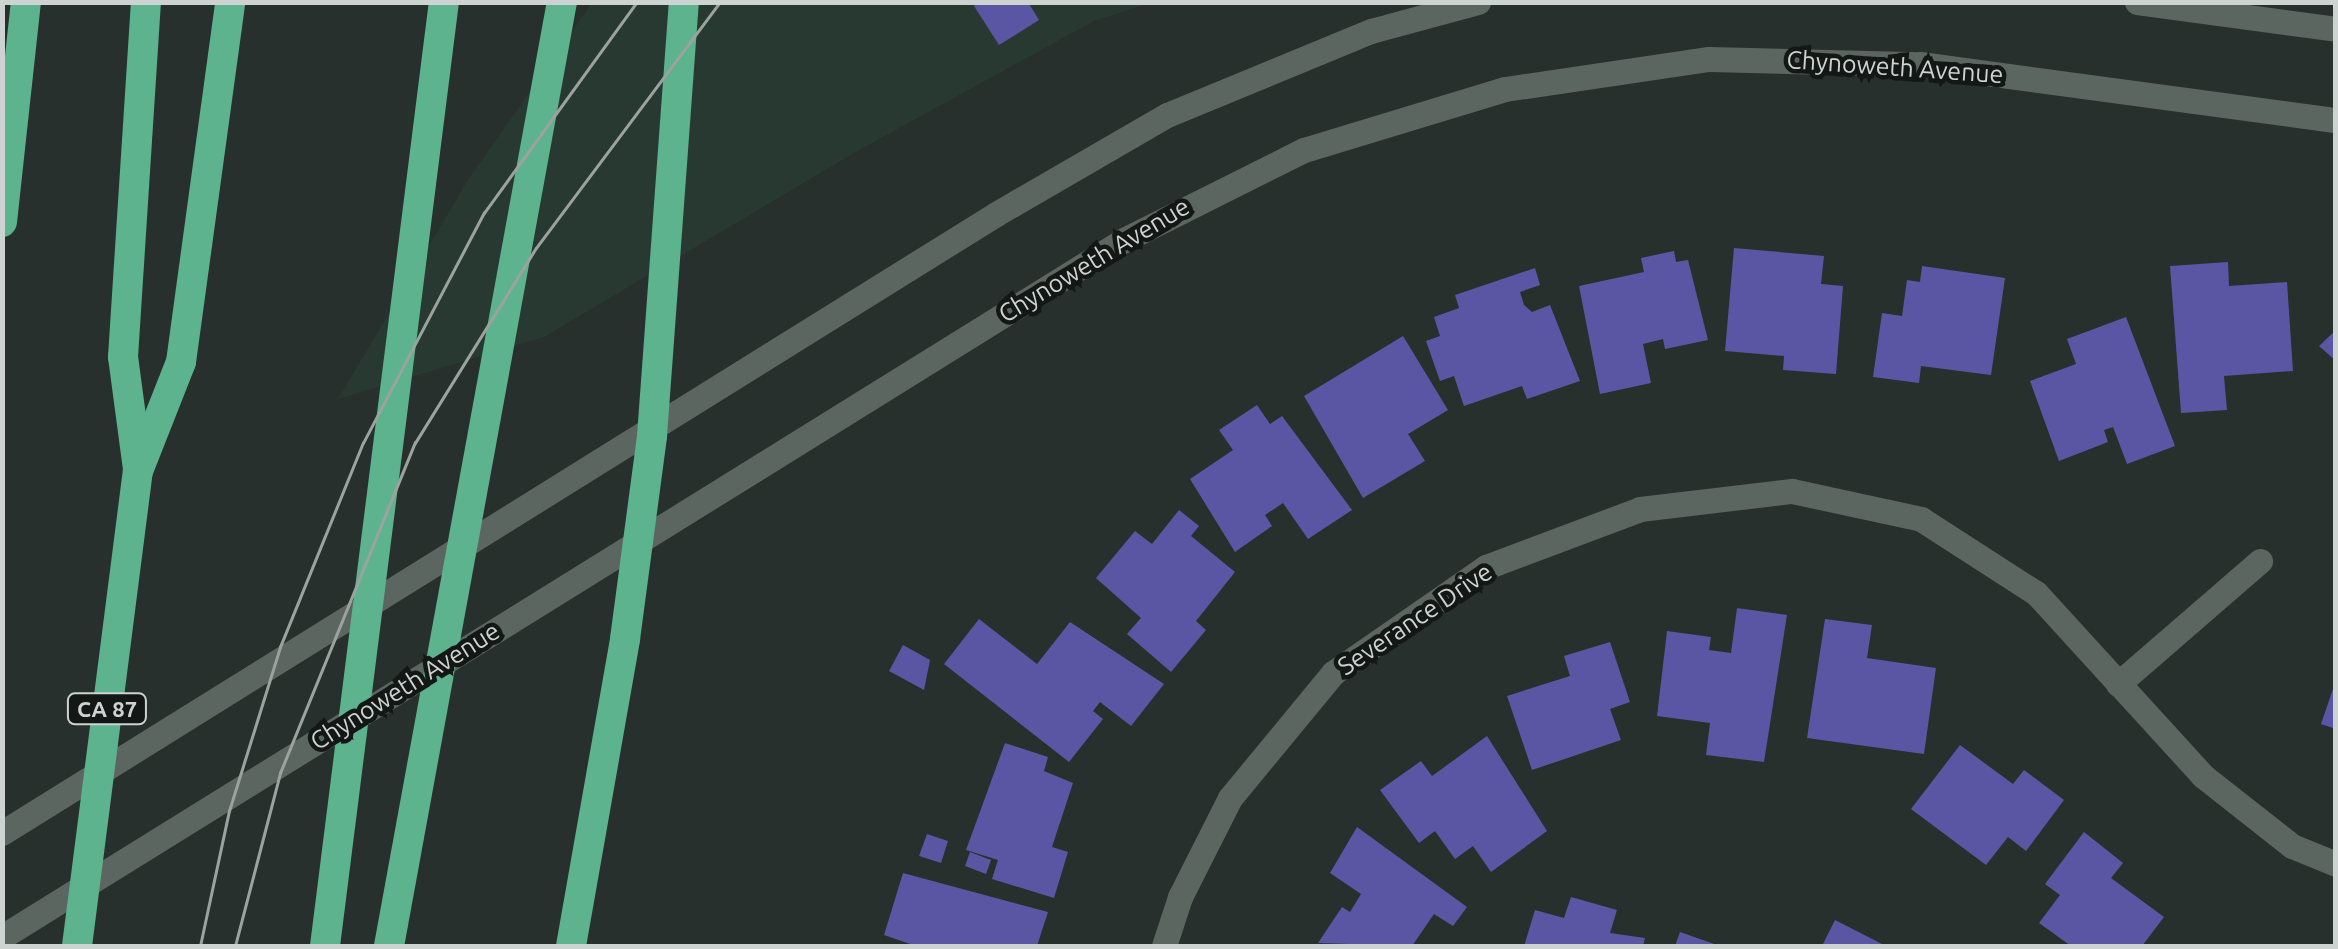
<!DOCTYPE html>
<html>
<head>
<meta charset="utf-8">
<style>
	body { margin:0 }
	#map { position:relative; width:2338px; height:949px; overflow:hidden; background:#27302c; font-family:Ubuntu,sans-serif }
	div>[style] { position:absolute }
	.built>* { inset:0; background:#283931 }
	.building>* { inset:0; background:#5b56a3 }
	.minor>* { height:25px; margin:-12.5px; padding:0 12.5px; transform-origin:12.5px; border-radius:12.5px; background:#5b6660 }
	.motorway>* { height:30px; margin:-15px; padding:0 15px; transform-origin:15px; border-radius:15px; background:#5db38e }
	.tram>* { height:2.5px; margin:-1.25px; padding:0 1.25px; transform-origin:1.25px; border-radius:1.25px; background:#9ca39f }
	span { translate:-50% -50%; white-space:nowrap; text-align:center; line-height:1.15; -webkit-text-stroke:9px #131715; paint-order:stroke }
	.shield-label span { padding:2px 8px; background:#131715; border:2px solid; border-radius:8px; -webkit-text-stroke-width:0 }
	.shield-label { font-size:22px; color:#cdd3d0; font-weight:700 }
	.street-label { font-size:25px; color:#cdd3d0 }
	.frame { position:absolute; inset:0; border:5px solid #cdd3d0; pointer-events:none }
</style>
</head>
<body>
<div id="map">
	<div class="built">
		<i style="clip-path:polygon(592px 3px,1150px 3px,1094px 21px,859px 150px,544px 337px,338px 399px,468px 180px)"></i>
	</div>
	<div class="building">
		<i style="clip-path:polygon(979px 2px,1028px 2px,1039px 20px,999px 45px,974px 6px)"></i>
		<i style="clip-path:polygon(1734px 248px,1824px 256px,1821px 284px,1843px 286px,1836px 374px,1783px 370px,1784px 356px,1725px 351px)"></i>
		<i style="clip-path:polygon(1674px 251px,1676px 262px,1688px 260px,1708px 340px,1665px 349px,1663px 339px,1643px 344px,1651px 383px,1600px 394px,1579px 286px,1644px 272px,1641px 258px)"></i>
		<i style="clip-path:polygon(2228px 262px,2229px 286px,2287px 282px,2293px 371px,2224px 376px,2227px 410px,2181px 413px,2170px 266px)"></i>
		<i style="clip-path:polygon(1922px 266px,2005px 278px,1991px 375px,1921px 366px,1919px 383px,1873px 377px,1882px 313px,1902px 316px,1907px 280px,1920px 282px)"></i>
		<i style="clip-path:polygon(1535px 268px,1540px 285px,1520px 292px,1524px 305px,1532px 312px,1550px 305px,1580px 381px,1527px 399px,1522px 386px,1464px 406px,1454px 376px,1440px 381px,1426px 341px,1440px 336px,1434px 317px,1459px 308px,1455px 295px)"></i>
		<i style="clip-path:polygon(2126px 317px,2175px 446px,2127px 464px,2113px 427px,2104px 430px,2108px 442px,2059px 461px,2030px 381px,2076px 364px,2067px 339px)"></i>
		<i style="clip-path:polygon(2336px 330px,2336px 361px,2319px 346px)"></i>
		<i style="clip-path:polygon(1403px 336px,1448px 410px,1408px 434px,1425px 461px,1363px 498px,1304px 396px)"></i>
		<i style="clip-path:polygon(1257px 405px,1270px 424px,1282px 416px,1352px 510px,1308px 539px,1283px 503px,1265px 515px,1272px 526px,1235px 552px,1190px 479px,1233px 450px,1219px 430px)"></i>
		<i style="clip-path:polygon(1179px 510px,1199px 526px,1191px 536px,1235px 572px,1196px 621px,1206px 630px,1171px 672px,1127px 634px,1141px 618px,1096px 578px,1135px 531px,1152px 544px)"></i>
		<i style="clip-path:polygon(1737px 608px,1787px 615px,1764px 762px,1706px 755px,1710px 723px,1657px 716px,1667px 631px,1711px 637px,1709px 650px,1731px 653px)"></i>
		<i style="clip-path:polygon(979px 619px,1037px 664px,1070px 622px,1164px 684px,1131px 726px,1100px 702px,1093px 711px,1103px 719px,1069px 762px,944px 664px)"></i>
		<i style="clip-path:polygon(1825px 619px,1872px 625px,1867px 658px,1936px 668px,1924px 754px,1807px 738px)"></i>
		<i style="clip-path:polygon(1610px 642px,1630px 702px,1610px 709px,1621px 740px,1532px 770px,1507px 696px,1570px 676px,1564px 656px)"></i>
		<i style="clip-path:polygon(903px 645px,930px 660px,924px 690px,889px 671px)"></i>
		<i style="clip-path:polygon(2335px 683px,2336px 683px,2336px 729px,2321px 724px)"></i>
		<i style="clip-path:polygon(1487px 736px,1547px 831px,1491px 872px,1473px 846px,1455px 859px,1435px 831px,1419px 843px,1380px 790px,1421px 761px,1432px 776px)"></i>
		<i style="clip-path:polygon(1005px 743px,1048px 757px,1044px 771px,1073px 783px,1052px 847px,1068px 852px,1054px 898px,992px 879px,998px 860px,966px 850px)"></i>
		<i style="clip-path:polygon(1960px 745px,2013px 784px,2024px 770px,2064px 800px,2026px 851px,2008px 837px,1986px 865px,1911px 809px)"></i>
		<i style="clip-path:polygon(1357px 827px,1467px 907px,1453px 926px,1434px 914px,1412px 946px,1318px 943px,1342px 907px,1350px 912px,1361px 894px,1330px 873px)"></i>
		<i style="clip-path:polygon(2084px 832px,2123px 863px,2111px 878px,2164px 917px,2142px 946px,2071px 946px,2039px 923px,2060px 895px,2045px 884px)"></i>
		<i style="clip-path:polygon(927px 834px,948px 841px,941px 863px,919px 856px)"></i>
		<i style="clip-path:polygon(970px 852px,991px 860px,986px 874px,965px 866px)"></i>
		<i style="clip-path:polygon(903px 873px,1048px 912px,1037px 946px,916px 946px,884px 935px)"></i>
		<i style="clip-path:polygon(1571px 897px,1617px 910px,1610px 933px,1645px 938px,1643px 946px,1524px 946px,1535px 910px,1564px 918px)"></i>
		<i style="clip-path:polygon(1835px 920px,1886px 946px,1822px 946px)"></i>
		<i style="clip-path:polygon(1680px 932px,1720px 946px,1675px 946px)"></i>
	</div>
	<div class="minor">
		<i style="left:2137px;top:2px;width:201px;rotate:7.7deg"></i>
		<i style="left:2118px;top:684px;width:188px;rotate:-40.9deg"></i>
		<i style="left:2px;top:833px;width:1171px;rotate:-31.91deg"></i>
		<i style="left:996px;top:214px;width:198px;rotate:-30.1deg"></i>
		<i style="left:1167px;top:115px;width:221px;rotate:-22.4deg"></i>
		<i style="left:1371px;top:31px;width:111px;rotate:-15.2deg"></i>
		<i style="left:2px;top:937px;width:1321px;rotate:-31.85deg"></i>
		<i style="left:1124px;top:240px;width:201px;rotate:-26.6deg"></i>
		<i style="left:1304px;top:150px;width:210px;rotate:-16.9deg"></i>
		<i style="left:1505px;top:89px;width:206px;rotate:-8.4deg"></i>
		<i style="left:1709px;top:59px;width:211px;rotate:1.4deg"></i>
		<i style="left:1920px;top:64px;width:420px;rotate:7.7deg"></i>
		<i style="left:1164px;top:946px;width:52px;rotate:-71.9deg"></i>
		<i style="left:1180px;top:897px;width:111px;rotate:-63.2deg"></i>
		<i style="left:1230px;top:798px;width:162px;rotate:-50.5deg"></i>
		<i style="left:1333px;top:673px;width:186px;rotate:-34.7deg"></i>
		<i style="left:1486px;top:567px;width:165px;rotate:-20.6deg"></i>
		<i style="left:1640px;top:509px;width:153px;rotate:-6.8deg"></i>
		<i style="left:1792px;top:491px;width:132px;rotate:12.2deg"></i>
		<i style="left:1921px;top:519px;width:137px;rotate:32.8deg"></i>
		<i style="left:2036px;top:593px;width:248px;rotate:47.6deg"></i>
		<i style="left:2203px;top:776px;width:113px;rotate:38.2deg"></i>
		<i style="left:2292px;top:846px;width:48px;rotate:22.2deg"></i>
	</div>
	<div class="motorway">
		<i style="left:2px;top:222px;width:221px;rotate:-83.8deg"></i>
		<i style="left:138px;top:469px;width:113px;rotate:-97.6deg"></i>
		<i style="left:123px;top:357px;width:356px;rotate:-86.3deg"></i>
		<i style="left:77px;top:946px;width:479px;rotate:-82.7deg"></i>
		<i style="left:138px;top:471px;width:117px;rotate:-68.5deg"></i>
		<i style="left:181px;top:362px;width:363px;rotate:-82.2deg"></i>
		<i style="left:325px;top:946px;width:951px;rotate:-82.82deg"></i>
		<i style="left:389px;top:946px;width:960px;rotate:-79.62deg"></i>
		<i style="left:571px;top:946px;width:312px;rotate:-80deg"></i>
		<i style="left:625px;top:639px;width:205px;rotate:-82.4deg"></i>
		<i style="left:652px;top:436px;width:435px;rotate:-85.8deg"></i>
	</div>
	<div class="tram">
		<i style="left:200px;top:946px;width:138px;rotate:-77.9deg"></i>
		<i style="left:229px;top:811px;width:172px;rotate:-72.7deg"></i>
		<i style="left:280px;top:647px;width:220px;rotate:-67.9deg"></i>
		<i style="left:363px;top:443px;width:260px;rotate:-62.3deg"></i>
		<i style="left:484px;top:213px;width:261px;rotate:-54.1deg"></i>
		<i style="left:235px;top:946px;width:179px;rotate:-75.4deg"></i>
		<i style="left:280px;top:773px;width:357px;rotate:-67.8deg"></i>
		<i style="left:415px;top:443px;width:229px;rotate:-58.2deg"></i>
		<i style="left:536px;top:248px;width:307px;rotate:-53.2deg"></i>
	</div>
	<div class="shield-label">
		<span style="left:107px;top:709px">CA 87</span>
	</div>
	<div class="street-label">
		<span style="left:1895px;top:67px;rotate:4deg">Chynoweth Avenue</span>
		<span style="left:1094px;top:260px;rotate:-31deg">Chynoweth Avenue</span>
		<span style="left:1415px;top:619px;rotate:-34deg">Severance Drive</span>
		<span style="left:405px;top:686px;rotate:-32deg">Chynoweth Avenue</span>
	</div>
	<div class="frame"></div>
</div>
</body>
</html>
